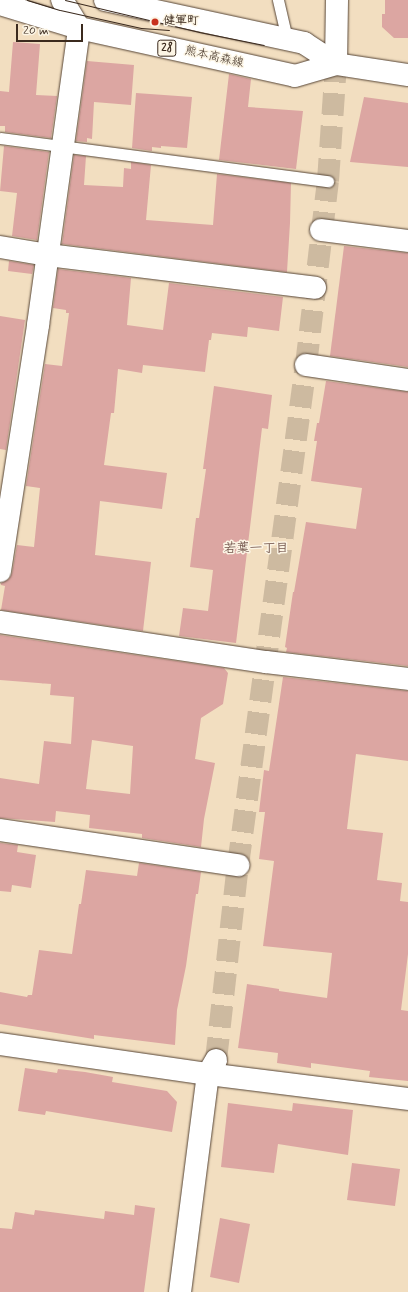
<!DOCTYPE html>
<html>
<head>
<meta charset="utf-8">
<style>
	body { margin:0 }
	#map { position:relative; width:408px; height:1292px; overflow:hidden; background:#f2dec0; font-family:Mynerve,"Klee One",sans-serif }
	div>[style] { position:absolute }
	.building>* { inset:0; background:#dca6a2 }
	.tertiary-tunnel>* { height:22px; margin-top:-11px; transform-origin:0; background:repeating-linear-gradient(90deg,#cdbaa0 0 22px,transparent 0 33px) }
	.roads { filter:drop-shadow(0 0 1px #564536) drop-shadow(0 0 1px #564536) }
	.service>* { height:11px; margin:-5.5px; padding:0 5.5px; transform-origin:5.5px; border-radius:5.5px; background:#fff }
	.minor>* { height:22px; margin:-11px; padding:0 11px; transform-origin:11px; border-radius:11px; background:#fff }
	.tertiary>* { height:22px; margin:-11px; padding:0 11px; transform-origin:11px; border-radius:11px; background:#fff }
	.primary>* { height:22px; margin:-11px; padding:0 11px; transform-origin:11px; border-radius:11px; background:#fff }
	.tram>* { height:1px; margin:-0.5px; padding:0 0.5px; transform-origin:0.5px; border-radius:0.5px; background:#3b2a1e }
	.dots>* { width:11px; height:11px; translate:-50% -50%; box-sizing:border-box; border:2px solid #fcf5e5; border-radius:50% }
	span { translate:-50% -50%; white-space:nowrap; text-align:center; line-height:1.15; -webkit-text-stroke:3px #fcf5e5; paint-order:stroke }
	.shield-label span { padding:1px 3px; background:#fcf5e5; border:1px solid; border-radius:3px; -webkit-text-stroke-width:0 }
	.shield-label { font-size:11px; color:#3b2a1e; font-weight:700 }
	.poi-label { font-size:12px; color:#3b2a1e; font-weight:700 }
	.left { translate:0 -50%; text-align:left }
	.street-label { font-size:12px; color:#3b2a1e }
	.neighbourhood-label { font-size:13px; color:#73554c; font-weight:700 }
	.scale { position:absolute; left:16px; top:24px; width:67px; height:18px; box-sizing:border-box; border:2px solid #3b2a1e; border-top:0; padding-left:5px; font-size:12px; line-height:14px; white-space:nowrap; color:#3b2a1e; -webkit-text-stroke:3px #fcf5e5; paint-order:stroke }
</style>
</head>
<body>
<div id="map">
	<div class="building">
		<i style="clip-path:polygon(385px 0,408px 0,408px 38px,394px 38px,382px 27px,382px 14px,385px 14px)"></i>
		<i style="clip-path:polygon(13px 42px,40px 44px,36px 95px,57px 96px,51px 138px,5px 132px,5px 126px,0 126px,0 91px,9px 92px)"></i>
		<i style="clip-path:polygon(87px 61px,134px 65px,131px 105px,94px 102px,92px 139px,87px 138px,87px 142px,76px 141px)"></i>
		<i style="clip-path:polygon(229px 74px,251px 79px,248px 107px,303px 111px,296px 169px,219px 160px)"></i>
		<i style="clip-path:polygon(136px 93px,192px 97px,187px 148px,161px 146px,161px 148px,152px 147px,152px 151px,132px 148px)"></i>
		<i style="clip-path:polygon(364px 97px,408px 103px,408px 167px,350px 162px)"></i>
		<i style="clip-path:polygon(4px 146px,49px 152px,37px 240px,12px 236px,17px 193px,0 191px)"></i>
		<i style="clip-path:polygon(74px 155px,86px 156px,84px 185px,123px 187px,124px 168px,131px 169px,131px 162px,151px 165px,146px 220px,213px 225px,217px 174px,291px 183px,290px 223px,287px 272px,62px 244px)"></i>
		<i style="clip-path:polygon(344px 246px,408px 253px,408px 367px,330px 356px)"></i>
		<i style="clip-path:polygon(9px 261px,34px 265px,32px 274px,8px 271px)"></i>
		<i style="clip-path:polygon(58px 269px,131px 278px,127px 325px,163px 330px,169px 283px,283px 297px,279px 331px,248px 327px,247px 337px,212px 333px,211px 340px,209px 340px,205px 372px,143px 365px,142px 373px,118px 369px,114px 413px,111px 413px,104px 465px,167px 473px,162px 509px,100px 501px,95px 555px,151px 562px,143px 631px,1px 610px,5px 586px,1px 585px,1px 583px,9px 579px,12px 573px,17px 545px,34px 547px,40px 488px,26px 486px,45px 364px,62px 366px,69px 313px,66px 313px,66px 310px,53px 308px)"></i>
		<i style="clip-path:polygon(0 316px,25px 320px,6px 450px,0 449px)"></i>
		<i style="clip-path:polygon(326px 381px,408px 392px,408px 666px,286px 652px,287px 648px,285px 647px,293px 592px,294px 592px,306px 522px,356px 529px,362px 488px,311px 481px,317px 441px,314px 441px,317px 423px,319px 423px)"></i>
		<i style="clip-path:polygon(214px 386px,272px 395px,268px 429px,262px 428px,236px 643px,179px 636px,183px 608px,208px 611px,213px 570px,190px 567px,196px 518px,199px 518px,206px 469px,203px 469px)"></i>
		<i style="clip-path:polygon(evenodd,0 635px,224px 668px,228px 673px,223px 704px,201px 718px,195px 759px,215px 763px,204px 819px,201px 847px,142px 838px,142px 834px,89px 828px,90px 815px,56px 811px,55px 822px,0 818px,0 778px,39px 784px,44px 741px,71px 744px,74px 697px,50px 695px,51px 684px,0 680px,0 635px,92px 740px,133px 746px,130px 794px,86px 789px,92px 740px)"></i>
		<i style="clip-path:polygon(283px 677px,408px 691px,408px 761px,356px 754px,347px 829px,383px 833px,377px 880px,402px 883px,400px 901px,408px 902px,408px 954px,401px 1010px,408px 1011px,408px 1081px,369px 1077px,370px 1071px,311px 1063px,311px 1068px,277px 1063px,278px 1053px,238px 1048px,247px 984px,279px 989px,279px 991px,327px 998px,332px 953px,263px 946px,274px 861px,259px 859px,265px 812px,259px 812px,264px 770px,269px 771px)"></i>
		<i style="clip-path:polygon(0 843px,18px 845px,17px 852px,36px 855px,31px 888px,12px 885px,11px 892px,0 891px)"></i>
		<i style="clip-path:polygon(139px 863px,201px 872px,198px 894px,196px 894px,186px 966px,177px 1010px,175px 1045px,94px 1035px,94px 1039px,0 1024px,0 992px,27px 997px,28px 995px,32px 995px,39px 950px,72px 954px,79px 904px,81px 904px,86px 870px,137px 876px)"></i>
		<i style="clip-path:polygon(25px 1068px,57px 1073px,58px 1069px,85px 1072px,113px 1077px,112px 1082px,167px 1091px,177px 1102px,172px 1132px,46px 1111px,45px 1115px,18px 1111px)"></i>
		<i style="clip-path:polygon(228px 1103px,292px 1111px,293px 1103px,353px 1110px,348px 1155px,278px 1144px,274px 1173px,221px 1167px)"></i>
		<i style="clip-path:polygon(352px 1163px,400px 1169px,395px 1206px,347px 1200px)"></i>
		<i style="clip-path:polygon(135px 1205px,155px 1208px,144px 1292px,0 1292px,0 1228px,12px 1229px,15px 1212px,34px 1215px,35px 1210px,104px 1219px,105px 1211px,134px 1215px)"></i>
		<i style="clip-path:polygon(220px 1218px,250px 1224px,239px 1283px,210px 1277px)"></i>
	</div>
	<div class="tertiary-tunnel">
		<i style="left:216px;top:1060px;width:196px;rotate:-83.6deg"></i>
		<i style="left:238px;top:865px;width:505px;rotate:-82.26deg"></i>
		<i style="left:306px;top:365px;width:185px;rotate:-83.2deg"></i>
		<i style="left:328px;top:181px;width:117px;rotate:-86.1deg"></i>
	</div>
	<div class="roads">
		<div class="service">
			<i style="left:278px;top:0;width:40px;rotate:77deg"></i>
			<i style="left:0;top:138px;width:331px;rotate:7.5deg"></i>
		</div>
		<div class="minor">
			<i style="left:321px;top:230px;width:88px;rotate:7.2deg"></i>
			<i style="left:0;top:247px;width:49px;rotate:9.5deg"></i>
			<i style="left:48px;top:255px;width:269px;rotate:7deg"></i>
			<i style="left:306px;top:365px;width:103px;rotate:8.4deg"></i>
			<i style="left:0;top:571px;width:249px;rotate:-81.2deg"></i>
			<i style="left:38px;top:325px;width:300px;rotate:-82.1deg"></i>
			<i style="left:79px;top:28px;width:33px;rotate:-121deg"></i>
			<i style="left:0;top:622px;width:269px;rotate:8.6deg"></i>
			<i style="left:266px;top:662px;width:143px;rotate:6.8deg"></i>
			<i style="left:0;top:830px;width:241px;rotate:8.4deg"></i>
			<i style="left:208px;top:1074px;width:202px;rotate:7.1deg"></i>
		</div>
		<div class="tertiary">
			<i style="left:336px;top:64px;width:64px;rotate:-89.1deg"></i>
			<i style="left:0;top:1044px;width:210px;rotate:8.2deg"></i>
			<i style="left:180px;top:1292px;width:220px;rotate:-82.7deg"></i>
			<i style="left:208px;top:1074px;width:16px;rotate:-60deg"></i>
		</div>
		<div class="primary">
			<i style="left:105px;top:0;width:204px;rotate:12.2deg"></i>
			<i style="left:304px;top:43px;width:38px;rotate:33deg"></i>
			<i style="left:336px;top:64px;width:73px;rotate:8.7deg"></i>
			<i style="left:0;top:4px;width:83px;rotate:16.9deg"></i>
			<i style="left:79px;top:28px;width:221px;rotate:12.5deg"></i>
			<i style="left:295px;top:76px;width:43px;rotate:-16.3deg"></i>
		</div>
	</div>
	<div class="tram">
		<i style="left:27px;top:0;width:34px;rotate:17deg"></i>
		<i style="left:60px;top:10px;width:83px;rotate:12.5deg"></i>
		<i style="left:141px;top:28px;width:28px;rotate:4deg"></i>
		<i style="left:65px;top:0;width:138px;rotate:13.4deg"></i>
		<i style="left:199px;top:32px;width:66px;rotate:11.3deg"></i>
	</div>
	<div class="dots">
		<i style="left:155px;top:22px;background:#c8321e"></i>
	</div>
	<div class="shield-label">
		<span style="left:167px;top:48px">28</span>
	</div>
	<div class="poi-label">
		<span class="left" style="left:163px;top:22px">健軍町</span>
	</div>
	<div class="street-label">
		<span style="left:214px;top:58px;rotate:13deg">熊本高森線</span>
	</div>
	<div class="neighbourhood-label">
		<span style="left:256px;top:549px">若葉一丁目</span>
	</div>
	<div class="scale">20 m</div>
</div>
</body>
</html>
